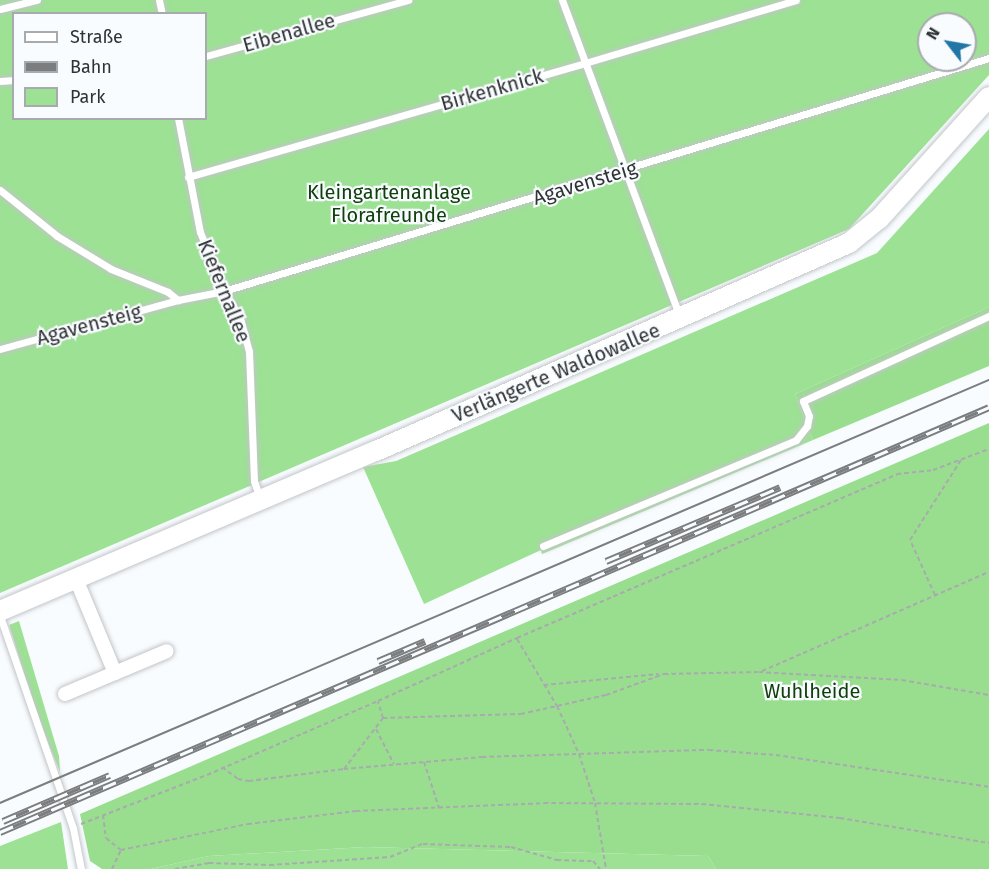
<!DOCTYPE html>
<html>
<head>
<meta charset="utf-8">
<style>
	body { margin:0 }
	#map { position:relative; width:989px; height:869px; overflow:hidden; background:#f8fcff; font-family:"Fira Sans",sans-serif }
	div>[style] { position:absolute }
	.green>* { inset:0; background:#9de194 }
	.forest>* { inset:0; background:#99de8f }
	.path>* { height:2px; margin-top:-1px; transform-origin:0; background:repeating-linear-gradient(90deg,#a8abad 0 4.5px,transparent 0 7.5px) }
	.roads { filter:drop-shadow(0 0 2px #c2c5c8) drop-shadow(0 0 2px #c2c5c8) }
	.lane>* { height:7px; margin:-3.5px; padding:0 3.5px; transform-origin:3.5px; border-radius:3.5px; background:#fff }
	.street>* { height:14px; margin:-7px; padding:0 7px; transform-origin:7px; border-radius:7px; background:#fff }
	.secondary>* { height:20px; margin:-10px; padding:0 10px; transform-origin:10px; border-radius:10px; background:#fff }
	.tram>* { height:1.5px; margin:-0.75px; padding:0 0.75px; transform-origin:0.75px; border-radius:0.75px; background:#7b7d7f }
	.rail>* { height:7px; margin-top:-3.5px; transform-origin:0; background:repeating-linear-gradient(90deg,#f8fcff 0 14px,#7b7d7f 0 28px); box-sizing:border-box; border-block:2px solid #7b7d7f }
	span { translate:-50% -50%; white-space:nowrap; text-align:center; line-height:1.15; -webkit-text-stroke:4.5px #f8fcff; paint-order:stroke }
	.street-label { font-size:20px; color:#313233 }
	.park-label { font-size:20px; color:#11400c }
	.legend { position:absolute; left:12px; top:12px; width:195px; height:108px; box-sizing:border-box; background:#f8fcff; border:2px solid #a8abad; margin:0; padding:8px 10px; list-style:none; font-size:18px; color:#313233 }
	.legend li { display:flex; align-items:center; gap:12px; height:30px }
	.legend b { width:30px; border:2px solid #a8abad }
	.north { position:absolute; left:917px; top:12px; width:60px; height:60px; box-sizing:border-box; background:#f8fcff; border:2px solid #a8abad; border-radius:50%; rotate:301deg; font-size:16px; font-weight:700; line-height:24px; text-align:center; color:#313233 }
	.north::after { content:''; display:block; margin:auto; width:21px; height:27px; background:#2176a6; clip-path:polygon(50% 0,100% 100%,50% 72%,0 100%) }
</style>
</head>
<body>
<div id="map">
	<div class="green">
		<i style="clip-path:polygon(evenodd,0 0,989px 0,989px 75px,849px 229px,0 593px,0 0,14px 14px,206px 14px,206px 118px,14px 118px,14px 14px,0 0,929px 24px,965px 24px,965px 60px,929px 60px,929px 24px)"></i>
		<i style="clip-path:polygon(989px 129px,989px 307px,795px 394px,813px 440px,542px 554px,541px 550px,424px 604px,363px 467px,396px 461px,877px 253px)"></i>
		<i style="clip-path:polygon(19px 621px,59px 756px,60px 772px,40px 723px,9px 625px)"></i>
		<i style="clip-path:polygon(61px 822px,68px 869px,0 869px,0 846px)"></i>
		<i style="clip-path:polygon(365px 847px,708px 856px,716px 869px,151px 869px,209px 856px)"></i>
	</div>
	<div class="forest">
		<i style="clip-path:polygon(989px 307px,989px 366px,813px 440px,795px 394px)"></i>
		<i style="clip-path:polygon(989px 423px,989px 869px,716px 869px,708px 856px,365px 847px,209px 856px,151px 869px,102px 869px,90px 861px,80px 814px)"></i>
	</div>
	<div class="path">
		<i style="left:935px;top:595px;width:60px;rotate:-114.4deg"></i>
		<i style="left:910px;top:540px;width:95px;rotate:-57.5deg"></i>
		<i style="left:517px;top:639px;width:78px;rotate:59.2deg"></i>
		<i style="left:557px;top:706px;width:53px;rotate:65.4deg"></i>
		<i style="left:579px;top:754px;width:52px;rotate:71.9deg"></i>
		<i style="left:595px;top:803px;width:67px;rotate:80.5deg"></i>
		<i style="left:762px;top:671px;width:248px;rotate:-23.6deg"></i>
		<i style="left:544px;top:685px;width:115px;rotate:-5.5deg"></i>
		<i style="left:383px;top:718px;width:138px;rotate:-1.7deg"></i>
		<i style="left:521px;top:714px;width:87px;rotate:-12.6deg"></i>
		<i style="left:606px;top:695px;width:62px;rotate:-19.9deg"></i>
		<i style="left:664px;top:674px;width:95px;rotate:-1.2deg"></i>
		<i style="left:759px;top:672px;width:143px;rotate:3.2deg"></i>
		<i style="left:902px;top:680px;width:88px;rotate:9.8deg"></i>
		<i style="left:376px;top:729px;width:39px;rotate:63deg"></i>
		<i style="left:424px;top:762px;width:48px;rotate:71.9deg"></i>
		<i style="left:222px;top:767px;width:20px;rotate:37deg"></i>
		<i style="left:238px;top:779px;width:11px;rotate:10deg"></i>
		<i style="left:249px;top:781px;width:96px;rotate:-7.2deg"></i>
		<i style="left:344px;top:769px;width:139px;rotate:-5deg"></i>
		<i style="left:482px;top:757px;width:227px;rotate:-1.8deg"></i>
		<i style="left:709px;top:750px;width:67px;rotate:4.3deg"></i>
		<i style="left:776px;top:755px;width:215px;rotate:8.5deg"></i>
		<i style="left:344px;top:769px;width:64px;rotate:-52.6deg"></i>
		<i style="left:383px;top:718px;width:17px;rotate:-107deg"></i>
		<i style="left:103px;top:815px;width:23px;rotate:83deg"></i>
		<i style="left:106px;top:838px;width:19px;rotate:39deg"></i>
		<i style="left:81px;top:824px;width:135px;rotate:-21.3deg"></i>
		<i style="left:207px;top:775px;width:186px;rotate:-23.4deg"></i>
		<i style="left:378px;top:701px;width:153px;rotate:-24.4deg"></i>
		<i style="left:517px;top:638px;width:414px;rotate:-23.3deg"></i>
		<i style="left:897px;top:474px;width:36px;rotate:-6deg"></i>
		<i style="left:933px;top:470px;width:60px;rotate:-20.6deg"></i>
		<i style="left:121px;top:850px;width:130px;rotate:-11.6deg"></i>
		<i style="left:248px;top:824px;width:109px;rotate:-6.9deg"></i>
		<i style="left:356px;top:811px;width:188px;rotate:-2.4deg"></i>
		<i style="left:544px;top:803px;width:158px;rotate:0.4deg"></i>
		<i style="left:702px;top:804px;width:139px;rotate:5.8deg"></i>
		<i style="left:840px;top:818px;width:151px;rotate:9.5deg"></i>
		<i style="left:112px;top:869px;width:21px;rotate:-65deg"></i>
		<i style="left:175px;top:869px;width:35px;rotate:-10deg"></i>
		<i style="left:209px;top:863px;width:61px;rotate:1.9deg"></i>
		<i style="left:270px;top:865px;width:120px;rotate:-3.8deg"></i>
		<i style="left:390px;top:857px;width:35px;rotate:-22deg"></i>
		<i style="left:423px;top:844px;width:88px;rotate:2deg"></i>
		<i style="left:511px;top:847px;width:48px;rotate:15.8deg"></i>
		<i style="left:557px;top:860px;width:36px;rotate:2deg"></i>
		<i style="left:593px;top:861px;width:11px;rotate:49deg"></i>
	</div>
	<div class="roads">
		<div class="lane">
			<i style="left:159px;top:0;width:14px;rotate:78deg"></i>
			<i style="left:562px;top:0;width:336px;rotate:69.6deg"></i>
			<i style="left:0;top:9px;width:38px;rotate:-14deg"></i>
			<i style="left:206px;top:56px;width:210px;rotate:-15.5deg"></i>
			<i style="left:0;top:81px;width:14px;rotate:-4deg"></i>
			<i style="left:178px;top:118px;width:116px;rotate:79.1deg"></i>
			<i style="left:200px;top:232px;width:64px;rotate:67.9deg"></i>
			<i style="left:224px;top:291px;width:31px;rotate:59deg"></i>
			<i style="left:240px;top:318px;width:34px;rotate:75deg"></i>
			<i style="left:249px;top:351px;width:130px;rotate:87.8deg"></i>
			<i style="left:254px;top:481px;width:18px;rotate:71deg"></i>
			<i style="left:188px;top:177px;width:413px;rotate:-16deg"></i>
			<i style="left:585px;top:63px;width:220px;rotate:-16.6deg"></i>
			<i style="left:0;top:190px;width:73px;rotate:38.9deg"></i>
			<i style="left:57px;top:236px;width:63px;rotate:31.4deg"></i>
			<i style="left:111px;top:269px;width:61px;rotate:22deg"></i>
			<i style="left:168px;top:292px;width:13px;rotate:39deg"></i>
			<i style="left:0;top:349px;width:185px;rotate:-15.4deg"></i>
			<i style="left:178px;top:300px;width:47px;rotate:-11.1deg"></i>
			<i style="left:224px;top:291px;width:800px;rotate:-16.94deg"></i>
			<i style="left:543px;top:546px;width:274px;rotate:-22.7deg"></i>
			<i style="left:796px;top:440px;width:18px;rotate:-52deg"></i>
			<i style="left:807px;top:426px;width:10px;rotate:-79deg"></i>
			<i style="left:809px;top:416px;width:16px;rotate:-112deg"></i>
			<i style="left:803px;top:401px;width:205px;rotate:-24.6deg"></i>
			<i style="left:0;top:616px;width:224px;rotate:71deg"></i>
			<i style="left:73px;top:828px;width:42px;rotate:79deg"></i>
		</div>
		<div class="street">
			<i style="left:115px;top:673px;width:56px;rotate:-22.9deg"></i>
			<i style="left:65px;top:694px;width:54px;rotate:-22.8deg"></i>
			<i style="left:115px;top:673px;width:102px;rotate:-112.5deg"></i>
		</div>
		<div class="secondary">
			<i style="left:0;top:611px;width:409px;rotate:-23.1deg"></i>
			<i style="left:376px;top:451px;width:517px;rotate:-23.74deg"></i>
			<i style="left:849px;top:243px;width:38px;rotate:-39deg"></i>
			<i style="left:879px;top:219px;width:164px;rotate:-48deg"></i>
		</div>
	</div>
	<div class="tram">
		<i style="left:0;top:803px;width:1076px;rotate:-23.16deg"></i>
	</div>
	<div class="rail">
		<i style="left:606px;top:561px;width:189px;rotate:-23deg"></i>
		<i style="left:378px;top:661px;width:51px;rotate:-23.1deg"></i>
		<i style="left:3px;top:821px;width:116px;rotate:-23.3deg"></i>
		<i style="left:0;top:832px;width:1076px;rotate:-23.25deg"></i>
	</div>
	<div class="street-label">
		<span style="left:289px;top:33px;rotate:-16deg">Eibenallee</span>
		<span style="left:492px;top:90px;rotate:-16deg">Birkenknick</span>
		<span style="left:585px;top:183px;rotate:-17deg">Agavensteig</span>
		<span style="left:224px;top:291px;rotate:68deg">Kiefernallee</span>
		<span style="left:89px;top:325px;rotate:-15deg">Agavensteig</span>
		<span style="left:556px;top:373px;rotate:-23deg">Verlängerte Waldowallee</span>
	</div>
	<div class="park-label">
		<span style="left:389px;top:204px">Kleingartenanlage<br>Florafreunde</span>
		<span style="left:812px;top:691px">Wuhlheide</span>
	</div>
	<ul class="legend">
	<li><b style="height:8px;background:#fff"></b>Straße</li>
	<li><b style="height:8px;background:#7b7d7f"></b>Bahn</li>
	<li><b style="height:16px;background:#9de194"></b>Park</li>
	</ul>
	<div class="north">N</div>
</div>
</body>
</html>
